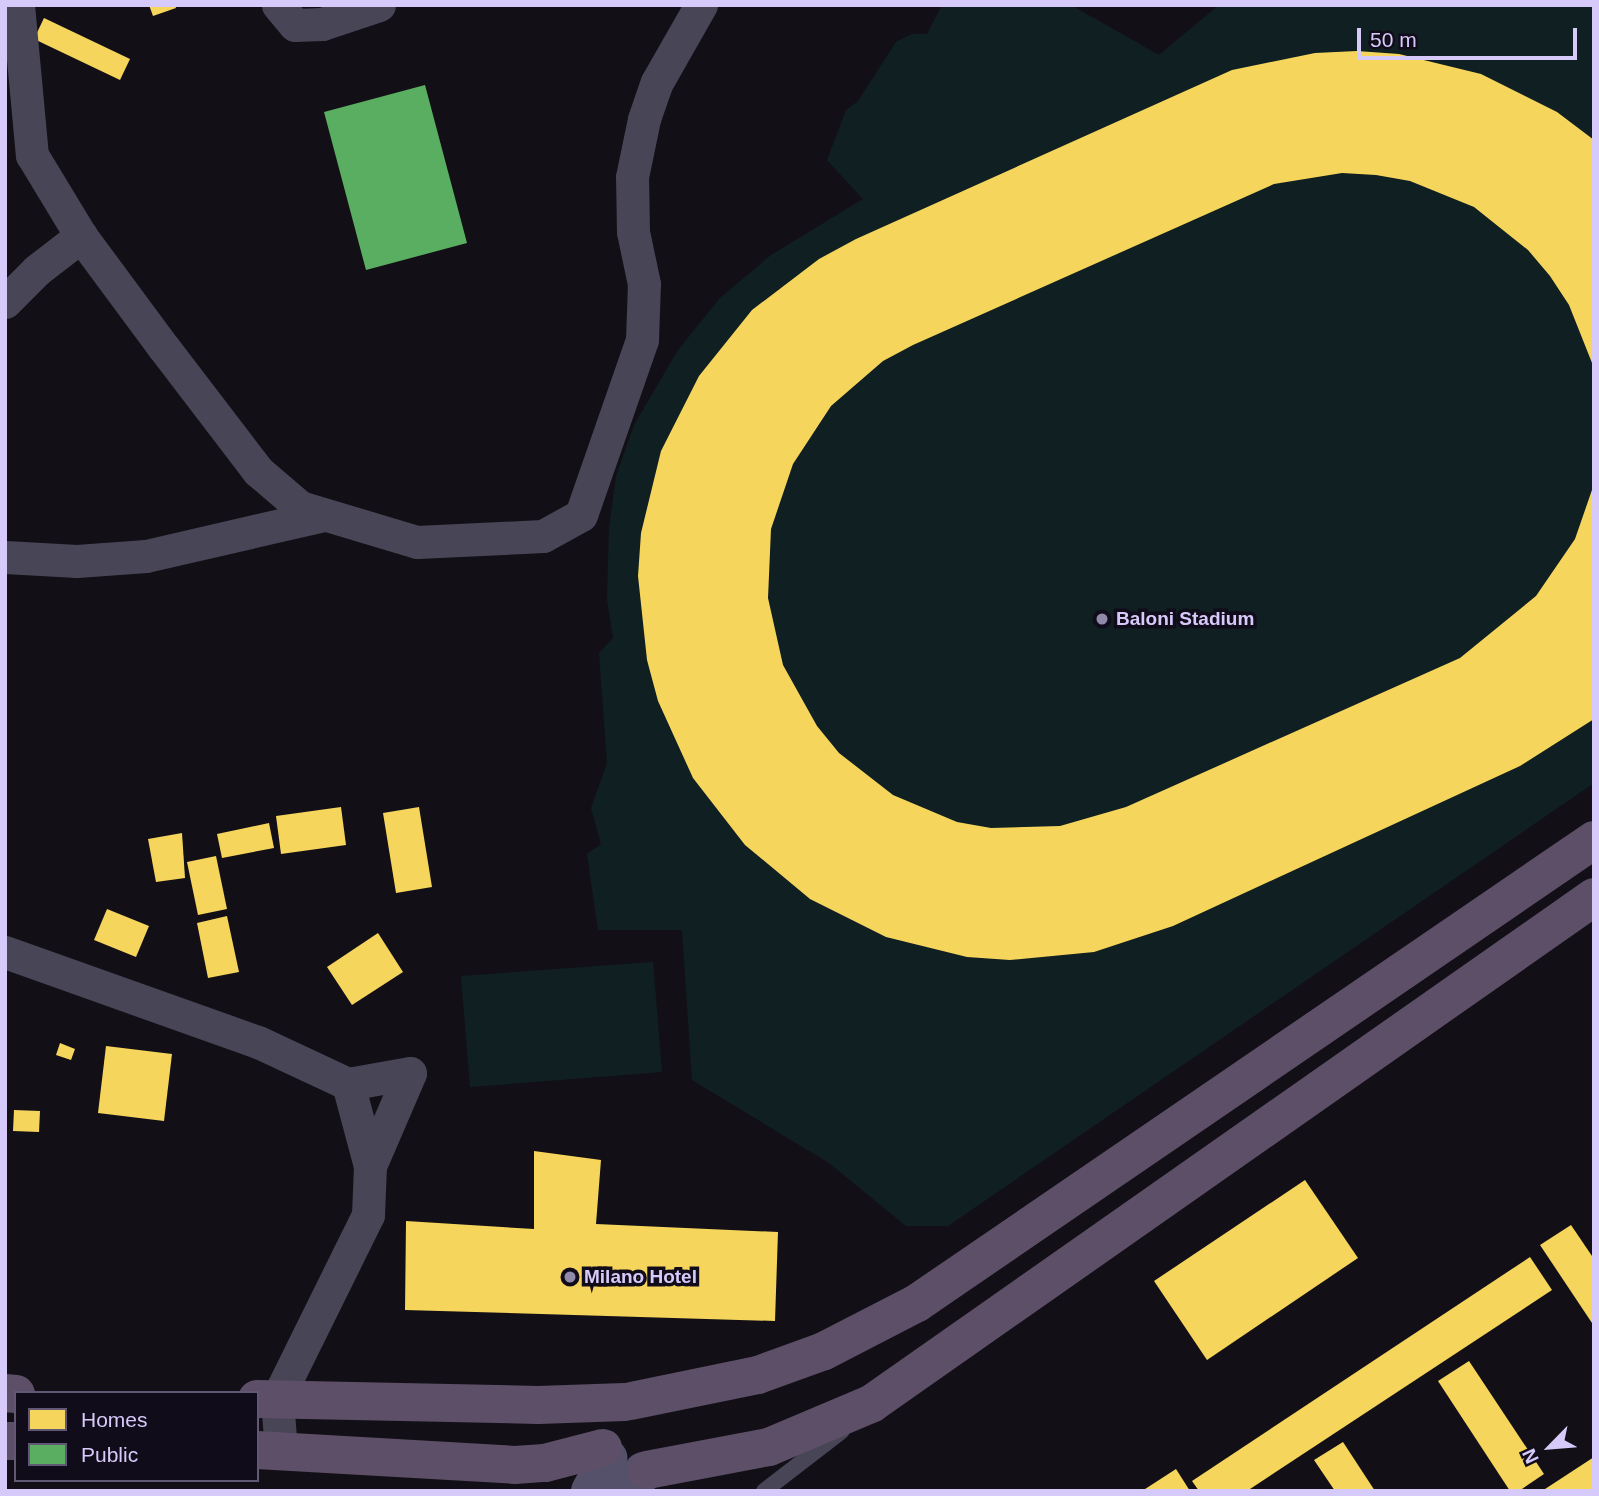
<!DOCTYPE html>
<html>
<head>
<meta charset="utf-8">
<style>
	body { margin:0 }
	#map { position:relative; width:1599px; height:1496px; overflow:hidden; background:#121016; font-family:Arial,sans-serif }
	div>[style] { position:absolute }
	.green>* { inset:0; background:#102022 }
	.homes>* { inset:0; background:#f6d55c }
	.public>* { inset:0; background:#5aae61 }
	.lane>* { height:16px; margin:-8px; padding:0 8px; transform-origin:8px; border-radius:8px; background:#484557 }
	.street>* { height:33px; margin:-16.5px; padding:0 16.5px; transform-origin:16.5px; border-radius:16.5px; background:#484557 }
	.secondary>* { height:38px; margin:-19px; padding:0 19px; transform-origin:19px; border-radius:19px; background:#56516a }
	.primary>* { height:38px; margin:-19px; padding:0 19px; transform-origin:19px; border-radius:19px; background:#5d4f68 }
	.dots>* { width:19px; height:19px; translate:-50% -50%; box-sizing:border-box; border:4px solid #110c1a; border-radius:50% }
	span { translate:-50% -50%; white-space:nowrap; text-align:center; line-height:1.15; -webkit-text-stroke:7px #110c1a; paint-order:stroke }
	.poi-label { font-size:19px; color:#d6cafa; font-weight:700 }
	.left { translate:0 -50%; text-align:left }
	.frame { position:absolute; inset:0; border:7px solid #d6cafa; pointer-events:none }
	.legend { position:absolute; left:14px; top:1391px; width:245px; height:91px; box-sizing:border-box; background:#110c1a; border:2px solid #605874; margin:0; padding:9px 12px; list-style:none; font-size:21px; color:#d6cafa }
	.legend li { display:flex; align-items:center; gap:14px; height:35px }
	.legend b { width:35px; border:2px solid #605874 }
	.north { position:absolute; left:1515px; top:1412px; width:70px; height:70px; -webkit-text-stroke:5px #110c1a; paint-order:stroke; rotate:245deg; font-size:19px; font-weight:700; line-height:28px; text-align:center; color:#d6cafa }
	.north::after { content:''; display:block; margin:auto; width:24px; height:32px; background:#d6cafa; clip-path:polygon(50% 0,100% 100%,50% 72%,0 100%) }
	.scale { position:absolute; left:1357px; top:28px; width:220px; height:32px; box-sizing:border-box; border:4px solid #d6cafa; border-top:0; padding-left:9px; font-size:21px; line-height:24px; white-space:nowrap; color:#d6cafa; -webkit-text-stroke:5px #110c1a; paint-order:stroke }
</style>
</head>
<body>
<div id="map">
	<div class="green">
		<i style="clip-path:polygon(942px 5px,1071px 5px,1159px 55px,1219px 5px,1594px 5px,1594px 783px,948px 1226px,906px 1226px,829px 1163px,692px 1080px,682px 930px,598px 930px,587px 854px,601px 844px,591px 808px,607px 763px,599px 653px,613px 638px,607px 599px,609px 528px,616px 476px,634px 425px,678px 350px,720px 298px,771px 255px,863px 199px,827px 160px,846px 110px,858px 101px,896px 42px,912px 34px,927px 34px)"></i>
		<i style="clip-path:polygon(653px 962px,662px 1072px,470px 1087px,461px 976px)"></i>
	</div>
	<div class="homes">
		<i style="clip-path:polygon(149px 5px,175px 5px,176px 8px,153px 16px)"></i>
		<i style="clip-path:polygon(44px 18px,130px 59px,120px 80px,34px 39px)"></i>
		<i style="clip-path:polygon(1357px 51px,1399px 54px,1481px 74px,1557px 112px,1594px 140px,1594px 368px,1569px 305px,1550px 276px,1528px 250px,1474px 207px,1410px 181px,1376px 175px,1342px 173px,1274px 184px,913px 345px,883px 361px,831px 406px,793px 464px,771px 529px,768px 598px,783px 665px,817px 726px,839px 753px,893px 795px,957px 822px,991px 828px,1060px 826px,1126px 807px,1460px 658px,1536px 596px,1575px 539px,1593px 487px,1594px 719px,1520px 766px,1173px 926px,1094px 952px,1010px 960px,967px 957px,886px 937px,810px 899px,745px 845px,693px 778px,658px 701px,647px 660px,638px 576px,641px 533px,661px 451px,699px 376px,752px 310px,819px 259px,856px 239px,1232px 70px,1315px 53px)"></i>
		<i style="clip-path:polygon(341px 807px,346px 845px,281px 854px,276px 816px)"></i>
		<i style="clip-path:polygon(419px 807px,432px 887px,396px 893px,383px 813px)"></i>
		<i style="clip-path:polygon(269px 823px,274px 848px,222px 858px,217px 834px)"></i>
		<i style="clip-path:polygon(182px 833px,185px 878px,156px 882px,148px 839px)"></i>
		<i style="clip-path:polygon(216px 856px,227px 909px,198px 915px,187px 862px)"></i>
		<i style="clip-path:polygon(107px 909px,149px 926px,136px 957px,94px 940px)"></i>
		<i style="clip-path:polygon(227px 916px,239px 972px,208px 978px,197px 923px)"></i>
		<i style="clip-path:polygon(378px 933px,403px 972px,352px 1005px,327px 967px)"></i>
		<i style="clip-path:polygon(60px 1043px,75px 1049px,71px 1060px,56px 1055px)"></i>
		<i style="clip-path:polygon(106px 1046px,172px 1054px,164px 1121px,98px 1113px)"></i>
		<i style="clip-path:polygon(14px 1110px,40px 1111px,39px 1132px,13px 1131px)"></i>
		<i style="clip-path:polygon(534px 1151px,601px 1160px,596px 1224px,778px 1232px,775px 1321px,405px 1310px,406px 1221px,534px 1229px)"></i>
		<i style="clip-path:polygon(1305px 1180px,1358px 1258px,1207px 1360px,1154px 1281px)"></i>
		<i style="clip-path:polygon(1571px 1225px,1594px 1259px,1594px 1326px,1540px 1245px)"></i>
		<i style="clip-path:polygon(1530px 1257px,1552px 1290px,1247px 1491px,1199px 1491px,1192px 1481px)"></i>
		<i style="clip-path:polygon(1469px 1361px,1544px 1474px,1519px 1491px,1510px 1491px,1438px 1381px)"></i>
		<i style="clip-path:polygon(1343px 1442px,1375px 1491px,1335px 1491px,1314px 1460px)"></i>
		<i style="clip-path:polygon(1594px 1457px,1594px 1491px,1542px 1491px)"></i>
		<i style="clip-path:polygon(1176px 1469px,1190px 1491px,1142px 1491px)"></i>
	</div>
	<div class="public">
		<i style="clip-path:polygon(425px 85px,467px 243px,366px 270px,324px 112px)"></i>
	</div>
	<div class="lane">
		<i style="left:764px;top:1491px;width:98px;rotate:-37.6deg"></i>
	</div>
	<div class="street">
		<i style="left:18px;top:5px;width:151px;rotate:84.7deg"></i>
		<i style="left:32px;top:155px;width:95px;rotate:58.8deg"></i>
		<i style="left:81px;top:236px;width:139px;rotate:53.5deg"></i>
		<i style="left:164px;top:348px;width:155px;rotate:52.6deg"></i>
		<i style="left:258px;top:471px;width:55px;rotate:40.6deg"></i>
		<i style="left:300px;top:507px;width:122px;rotate:16.7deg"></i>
		<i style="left:417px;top:542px;width:126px;rotate:-2.7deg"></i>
		<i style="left:543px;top:536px;width:43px;rotate:-28.9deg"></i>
		<i style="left:581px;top:515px;width:185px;rotate:-70.8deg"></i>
		<i style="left:642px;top:340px;width:56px;rotate:-88deg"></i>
		<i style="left:644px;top:284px;width:53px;rotate:-101.9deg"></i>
		<i style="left:633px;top:232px;width:55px;rotate:-91deg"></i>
		<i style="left:632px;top:177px;width:59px;rotate:-78.3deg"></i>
		<i style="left:644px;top:119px;width:39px;rotate:-71deg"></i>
		<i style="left:657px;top:82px;width:89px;rotate:-60.3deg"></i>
		<i style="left:278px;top:5px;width:26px;rotate:50deg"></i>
		<i style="left:295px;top:25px;width:27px;rotate:-2deg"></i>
		<i style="left:322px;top:24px;width:60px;rotate:-18.4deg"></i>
		<i style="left:5px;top:302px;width:45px;rotate:-45deg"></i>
		<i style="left:37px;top:270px;width:56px;rotate:-37.7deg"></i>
		<i style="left:5px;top:557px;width:72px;rotate:3.2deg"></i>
		<i style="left:77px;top:561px;width:69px;rotate:-4.1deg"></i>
		<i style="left:146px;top:556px;width:183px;rotate:-13deg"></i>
		<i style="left:5px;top:952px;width:269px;rotate:19.6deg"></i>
		<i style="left:258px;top:1042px;width:99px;rotate:25deg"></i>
		<i style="left:348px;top:1084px;width:63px;rotate:-10.1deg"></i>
		<i style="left:370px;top:1166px;width:101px;rotate:-66.7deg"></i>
		<i style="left:281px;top:1451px;width:52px;rotate:-94.4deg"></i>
		<i style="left:277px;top:1399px;width:205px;rotate:-63.7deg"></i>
		<i style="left:368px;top:1215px;width:49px;rotate:-87.7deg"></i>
		<i style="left:370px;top:1166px;width:85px;rotate:-105deg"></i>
	</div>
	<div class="secondary">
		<i style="left:590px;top:1491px;width:38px;rotate:-61deg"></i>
		<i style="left:631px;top:1491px;width:23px;rotate:-59deg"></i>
	</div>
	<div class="primary">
		<i style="left:5px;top:1393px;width:11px;rotate:5deg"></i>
		<i style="left:257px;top:1399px;width:281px;rotate:1.2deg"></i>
		<i style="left:538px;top:1405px;width:87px;rotate:-2deg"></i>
		<i style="left:631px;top:1401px;width:130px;rotate:-11.6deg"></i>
		<i style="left:758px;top:1375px;width:70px;rotate:-20deg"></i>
		<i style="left:824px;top:1351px;width:105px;rotate:-27.3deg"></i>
		<i style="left:917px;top:1303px;width:820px;rotate:-34.37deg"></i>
		<i style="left:5px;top:1441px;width:11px"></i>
		<i style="left:257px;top:1450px;width:258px;rotate:3.3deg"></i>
		<i style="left:515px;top:1465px;width:30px;rotate:-4deg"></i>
		<i style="left:545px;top:1463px;width:60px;rotate:-14.5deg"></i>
		<i style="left:647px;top:1470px;width:124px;rotate:-10.7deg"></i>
		<i style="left:769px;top:1447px;width:111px;rotate:-22.9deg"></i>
		<i style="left:871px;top:1404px;width:883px;rotate:-35.04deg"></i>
	</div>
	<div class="dots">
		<i style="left:1102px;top:619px;background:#9189aa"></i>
		<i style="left:570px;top:1277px;background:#9189aa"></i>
	</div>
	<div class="poi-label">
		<span class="left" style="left:1116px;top:619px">Baloni Stadium</span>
		<span class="left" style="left:584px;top:1277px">Milano Hotel</span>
	</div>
	<div class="frame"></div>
	<ul class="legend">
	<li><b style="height:19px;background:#f6d55c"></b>Homes</li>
	<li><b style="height:19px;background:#5aae61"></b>Public</li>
	</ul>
	<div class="north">N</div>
	<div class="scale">50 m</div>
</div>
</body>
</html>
